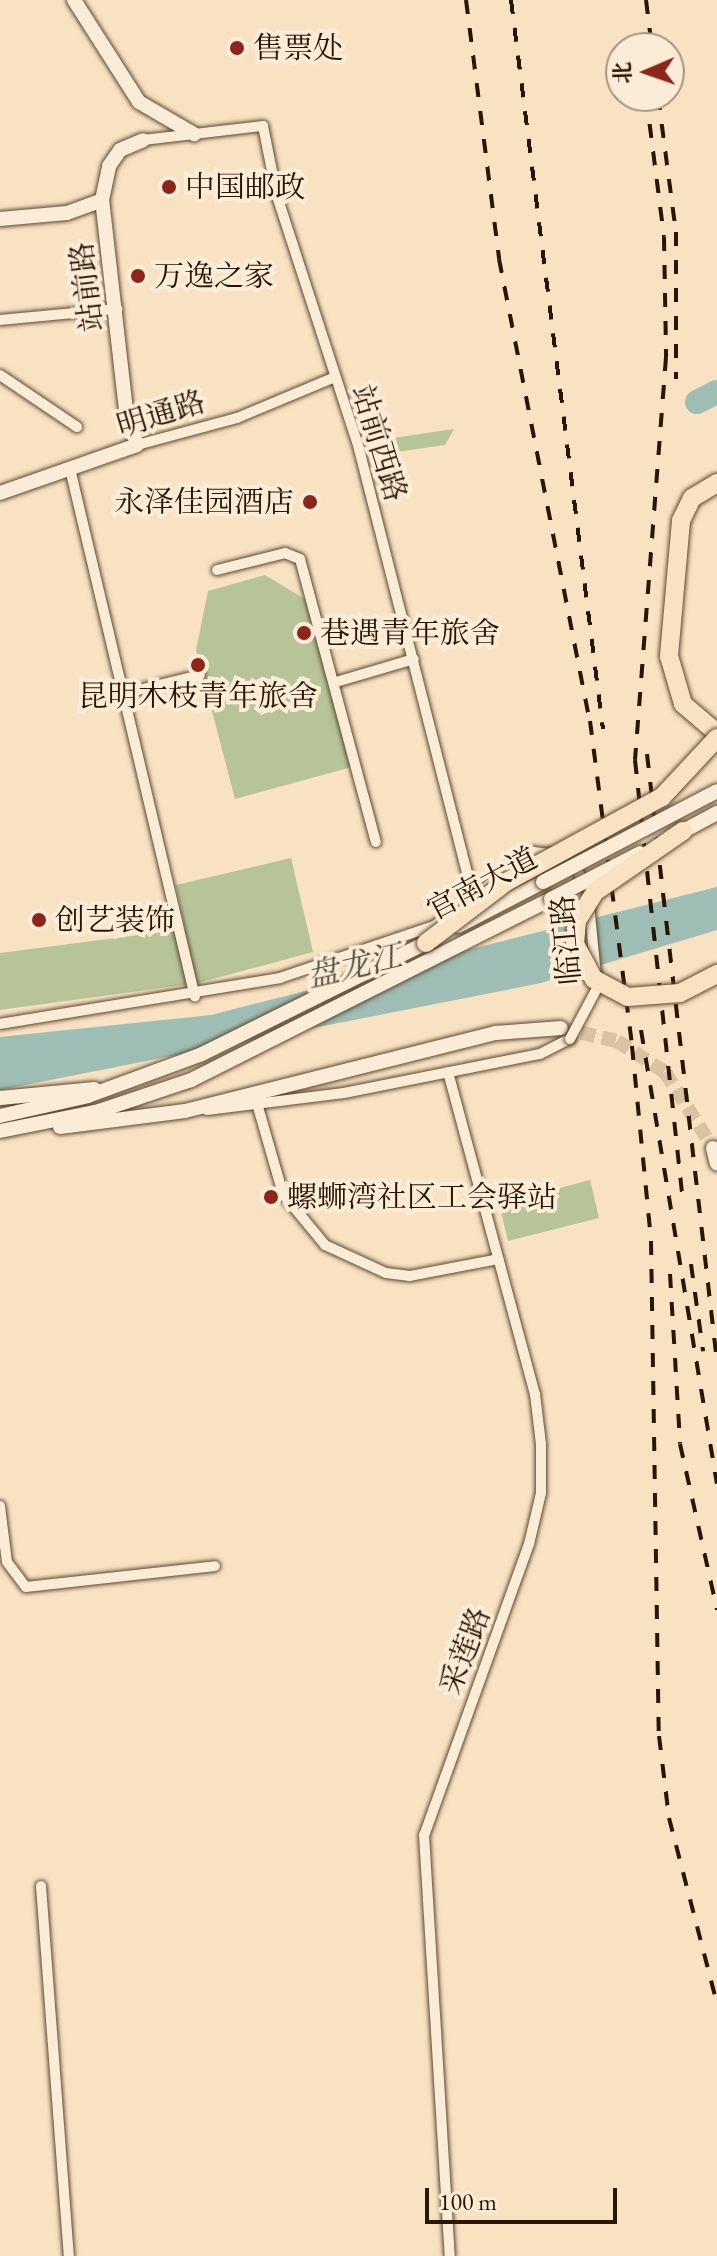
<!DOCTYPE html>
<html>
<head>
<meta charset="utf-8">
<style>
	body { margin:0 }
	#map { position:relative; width:717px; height:2256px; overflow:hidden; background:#f9e2c2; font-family:"EB Garamond","Noto Serif SC",serif }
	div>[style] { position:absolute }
	.green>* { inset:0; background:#b7c498 }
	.water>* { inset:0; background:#9ebdb4 }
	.river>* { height:24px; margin:-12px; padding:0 12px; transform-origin:12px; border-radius:12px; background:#9ebdb4 }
	.secondary-tunnel>* { height:14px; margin-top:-7px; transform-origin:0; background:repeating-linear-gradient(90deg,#dac3a5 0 14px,transparent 0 21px) }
	.roads { filter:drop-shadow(0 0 2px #5c4832) drop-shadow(0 0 2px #5c4832) }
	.minor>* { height:10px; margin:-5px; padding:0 5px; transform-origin:5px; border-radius:5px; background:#fbecd7 }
	.tertiary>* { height:14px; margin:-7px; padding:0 7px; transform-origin:7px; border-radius:7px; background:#fbecd7 }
	.secondary>* { height:14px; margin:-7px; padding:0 7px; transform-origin:7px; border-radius:7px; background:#fbecd7 }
	.trunk>* { height:18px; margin:-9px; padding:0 9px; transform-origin:9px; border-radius:9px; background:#f9e2c2 }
	.rail>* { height:4px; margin-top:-2px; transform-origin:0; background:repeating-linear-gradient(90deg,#281502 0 14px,transparent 0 28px) }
	.bridges { filter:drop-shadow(0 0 2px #5c4832) drop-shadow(0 0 2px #5c4832) }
	.minor-bridge>* { height:10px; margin:-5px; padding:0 5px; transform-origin:5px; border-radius:5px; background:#fbecd7 }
	.secondary-bridge>* { height:14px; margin:-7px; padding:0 7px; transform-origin:7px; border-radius:7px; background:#fbecd7 }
	.trunk-bridge>* { height:18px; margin:-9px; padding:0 9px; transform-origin:9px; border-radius:9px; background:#f9e2c2 }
	.dots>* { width:22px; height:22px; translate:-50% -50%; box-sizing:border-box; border:4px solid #fbecd7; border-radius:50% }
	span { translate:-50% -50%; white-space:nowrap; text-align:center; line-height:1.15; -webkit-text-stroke:8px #fbecd7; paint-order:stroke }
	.poi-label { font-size:30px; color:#281502 }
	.left { translate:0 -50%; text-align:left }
	.right { translate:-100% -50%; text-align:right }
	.street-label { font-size:30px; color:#281502 }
	.water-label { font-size:32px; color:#515040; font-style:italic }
	.north { position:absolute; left:605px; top:32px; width:80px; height:80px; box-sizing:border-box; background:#fbecd7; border:2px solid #a79682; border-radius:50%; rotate:268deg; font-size:22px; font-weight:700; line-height:32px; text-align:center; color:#281502 }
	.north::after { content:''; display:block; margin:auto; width:28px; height:36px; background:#8f2418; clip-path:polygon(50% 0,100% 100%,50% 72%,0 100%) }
	.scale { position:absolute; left:425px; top:2188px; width:192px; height:36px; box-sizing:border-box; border:4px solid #281502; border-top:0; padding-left:10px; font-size:24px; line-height:28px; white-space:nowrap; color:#281502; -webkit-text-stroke:6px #fbecd7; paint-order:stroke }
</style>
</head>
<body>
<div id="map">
	<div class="green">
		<i style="clip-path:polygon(454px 429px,445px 445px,375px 455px,373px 441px)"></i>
		<i style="clip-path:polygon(265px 575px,305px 599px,352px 767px,235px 799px,196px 650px,208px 591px)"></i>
		<i style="clip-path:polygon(291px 858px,313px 952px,198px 983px,0 1010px,0 953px,185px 929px,176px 885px)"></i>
		<i style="clip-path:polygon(590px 1180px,599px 1218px,508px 1241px,499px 1204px)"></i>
	</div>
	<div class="water">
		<i style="clip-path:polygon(717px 887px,717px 930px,541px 983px,0 1090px,0 1037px,211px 1015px)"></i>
	</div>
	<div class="river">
		<i style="left:697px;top:402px;width:22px;rotate:-27deg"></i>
	</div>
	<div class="secondary-tunnel">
		<i style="left:561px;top:1028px;width:57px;rotate:13.1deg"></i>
		<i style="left:617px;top:1041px;width:57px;rotate:32.9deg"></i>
		<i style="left:665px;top:1072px;width:90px;rotate:57.7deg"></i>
	</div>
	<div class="roads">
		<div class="minor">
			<i style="left:143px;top:140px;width:121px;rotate:-6.7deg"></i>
			<i style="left:263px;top:126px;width:71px;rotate:78.7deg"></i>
			<i style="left:277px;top:196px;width:266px;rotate:72deg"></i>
			<i style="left:359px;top:449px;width:457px;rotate:75.7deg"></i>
			<i style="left:0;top:320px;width:118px;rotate:-5.4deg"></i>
			<i style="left:0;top:375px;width:93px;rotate:34deg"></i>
			<i style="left:137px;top:445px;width:104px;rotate:-15.1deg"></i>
			<i style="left:237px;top:418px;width:106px;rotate:-22.7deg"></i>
			<i style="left:71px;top:473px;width:538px;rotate:76.69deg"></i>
			<i style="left:217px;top:570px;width:70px;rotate:-14deg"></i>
			<i style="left:285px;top:553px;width:16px;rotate:22deg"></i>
			<i style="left:300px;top:559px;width:293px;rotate:75deg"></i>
			<i style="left:336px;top:682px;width:81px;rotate:-16.4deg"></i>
			<i style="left:122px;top:694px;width:80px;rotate:-13.7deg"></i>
			<i style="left:589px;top:904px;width:71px;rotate:84.4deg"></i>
			<i style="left:0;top:1024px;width:284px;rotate:-9.3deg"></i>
			<i style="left:280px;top:978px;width:163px;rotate:-18.7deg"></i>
			<i style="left:434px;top:926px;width:124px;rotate:-36.8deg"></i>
			<i style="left:533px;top:852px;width:37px;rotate:6deg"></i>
			<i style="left:570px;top:856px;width:36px;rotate:63deg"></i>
			<i style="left:448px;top:1072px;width:334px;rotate:74.9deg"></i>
			<i style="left:535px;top:1394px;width:50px;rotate:83.2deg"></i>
			<i style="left:541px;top:1444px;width:49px;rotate:90deg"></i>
			<i style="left:541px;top:1493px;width:52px;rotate:103.2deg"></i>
			<i style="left:529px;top:1544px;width:309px;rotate:109.8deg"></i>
			<i style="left:424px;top:1835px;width:422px;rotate:86.5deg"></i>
			<i style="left:258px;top:1107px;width:91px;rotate:74deg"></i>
			<i style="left:283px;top:1194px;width:66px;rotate:50.5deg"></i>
			<i style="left:325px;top:1245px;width:67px;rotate:24.7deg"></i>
			<i style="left:386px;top:1273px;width:24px;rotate:7deg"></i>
			<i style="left:410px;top:1276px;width:90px;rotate:-10.9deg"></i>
			<i style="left:207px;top:1110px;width:138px;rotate:-7.1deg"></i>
			<i style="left:344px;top:1093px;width:200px;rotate:-11.3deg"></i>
			<i style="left:540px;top:1054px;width:34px;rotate:-27deg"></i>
			<i style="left:0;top:1506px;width:56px;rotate:82.9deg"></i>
			<i style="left:7px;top:1562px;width:31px;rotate:53deg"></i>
			<i style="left:26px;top:1587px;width:190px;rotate:-6.3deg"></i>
			<i style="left:41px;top:1886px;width:371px;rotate:85.7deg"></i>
		</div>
		<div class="tertiary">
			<i style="left:74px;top:0;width:121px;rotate:57.5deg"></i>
			<i style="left:139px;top:102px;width:64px;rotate:30.2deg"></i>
			<i style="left:0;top:219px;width:67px;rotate:-5.1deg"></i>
			<i style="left:67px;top:213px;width:37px;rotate:-20deg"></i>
			<i style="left:0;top:493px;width:145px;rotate:-19.3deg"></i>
			<i style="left:137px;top:445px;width:37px;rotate:-107deg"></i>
			<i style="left:126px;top:410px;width:211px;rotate:-96.5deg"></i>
			<i style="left:102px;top:200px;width:35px;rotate:-78deg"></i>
			<i style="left:109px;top:166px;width:19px;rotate:-55deg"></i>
			<i style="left:120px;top:150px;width:25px;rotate:-23deg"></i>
		</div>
		<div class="secondary">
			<i style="left:458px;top:926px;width:96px;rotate:-27.4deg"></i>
			<i style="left:0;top:1098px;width:95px;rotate:-5.4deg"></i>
			<i style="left:0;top:1116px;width:90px;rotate:-12.8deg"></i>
			<i style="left:88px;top:1096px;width:121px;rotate:-20.2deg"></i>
			<i style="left:202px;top:1054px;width:257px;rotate:-26.4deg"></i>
			<i style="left:60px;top:1127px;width:126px;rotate:-7.3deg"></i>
			<i style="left:185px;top:1111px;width:321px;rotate:-14.1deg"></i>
			<i style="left:496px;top:1033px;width:65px;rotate:-4.4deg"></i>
			<i style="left:0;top:1131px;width:101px;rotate:-11.4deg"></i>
			<i style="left:99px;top:1111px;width:97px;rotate:-18.6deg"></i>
			<i style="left:191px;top:1080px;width:403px;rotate:-26.7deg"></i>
			<i style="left:713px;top:1148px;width:16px;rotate:76deg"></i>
		</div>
		<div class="trunk">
			<i style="left:717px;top:483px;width:29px;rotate:149deg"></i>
			<i style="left:692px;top:498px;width:25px;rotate:116deg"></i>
			<i style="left:681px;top:521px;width:136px;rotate:95.1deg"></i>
			<i style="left:669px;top:656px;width:50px;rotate:73.7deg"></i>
			<i style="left:683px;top:704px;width:45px;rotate:40.5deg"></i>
		</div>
	</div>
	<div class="rail">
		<i style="left:466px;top:0;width:261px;rotate:82.7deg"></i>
		<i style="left:499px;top:259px;width:471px;rotate:78.9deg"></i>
		<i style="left:590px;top:721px;width:328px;rotate:82.6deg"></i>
		<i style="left:632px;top:1046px;width:196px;rotate:84.4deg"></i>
		<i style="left:651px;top:1241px;width:495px;rotate:89.1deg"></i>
		<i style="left:659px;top:1736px;width:83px;rotate:83deg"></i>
		<i style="left:669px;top:1818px;width:191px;rotate:75.5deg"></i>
		<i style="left:511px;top:0;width:735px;rotate:82.81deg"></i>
		<i style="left:646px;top:0;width:48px;rotate:82.9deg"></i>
		<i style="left:646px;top:96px;width:142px;rotate:82.7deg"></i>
		<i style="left:664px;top:237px;width:120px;rotate:89deg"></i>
		<i style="left:666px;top:357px;width:404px;rotate:94.4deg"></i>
		<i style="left:635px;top:760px;width:443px;rotate:83.8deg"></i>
		<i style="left:658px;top:96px;width:137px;rotate:82.5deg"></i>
		<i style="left:676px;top:232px;width:147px;rotate:90deg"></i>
		<i style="left:647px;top:754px;width:612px;rotate:83.43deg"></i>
		<i style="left:641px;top:1030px;width:460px;rotate:80.5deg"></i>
		<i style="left:691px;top:1264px;width:88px;rotate:82.1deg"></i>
		<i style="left:670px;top:1274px;width:170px;rotate:86.6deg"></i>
		<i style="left:680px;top:1444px;width:170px;rotate:77.4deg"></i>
	</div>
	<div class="bridges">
		<div class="minor-bridge">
			<i style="left:570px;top:1039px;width:55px;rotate:-62deg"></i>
		</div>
		<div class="secondary-bridge">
			<i style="left:676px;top:835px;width:47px;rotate:-28.2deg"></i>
			<i style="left:543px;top:882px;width:196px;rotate:-27.6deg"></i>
			<i style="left:551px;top:899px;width:100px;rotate:-27.3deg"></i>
		</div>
		<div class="trunk-bridge">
			<i style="left:683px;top:831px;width:107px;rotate:145.3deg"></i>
			<i style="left:595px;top:892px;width:34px;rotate:122deg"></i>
			<i style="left:577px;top:921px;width:23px;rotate:95deg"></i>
			<i style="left:575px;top:944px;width:40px;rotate:62deg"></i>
			<i style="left:594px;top:979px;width:38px;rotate:28deg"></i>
			<i style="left:628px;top:997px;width:52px;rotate:-4.4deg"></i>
			<i style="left:680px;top:993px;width:42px;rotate:-27.2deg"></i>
			<i style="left:426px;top:943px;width:101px;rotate:-37.3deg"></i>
			<i style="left:506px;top:882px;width:178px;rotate:-28.6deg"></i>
			<i style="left:662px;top:797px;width:81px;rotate:-47deg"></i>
		</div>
	</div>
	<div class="dots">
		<i style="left:237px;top:48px;background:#8f2418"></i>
		<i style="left:169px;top:187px;background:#8f2418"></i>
		<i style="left:138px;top:276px;background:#8f2418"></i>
		<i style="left:310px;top:502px;background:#8f2418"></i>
		<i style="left:304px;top:633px;background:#8f2418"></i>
		<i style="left:198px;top:665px;background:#8f2418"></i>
		<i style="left:39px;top:920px;background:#8f2418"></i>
		<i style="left:271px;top:1197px;background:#8f2418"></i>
	</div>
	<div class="poi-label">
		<span class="left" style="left:253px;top:48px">售票处</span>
		<span class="left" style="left:185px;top:187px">中国邮政</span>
		<span class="left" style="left:154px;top:276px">万逸之家</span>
		<span class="right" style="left:294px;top:502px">永泽佳园酒店</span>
		<span class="left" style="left:320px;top:633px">巷遇青年旅舍</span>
		<span style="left:198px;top:696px">昆明木枝青年旅舍</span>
		<span class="left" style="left:55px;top:920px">创艺装饰</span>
		<span class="left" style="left:287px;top:1197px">螺蛳湾社区工会驿站</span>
	</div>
	<div class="street-label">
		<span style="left:87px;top:287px;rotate:-97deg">站前路</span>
		<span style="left:161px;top:414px;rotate:-17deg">明通路</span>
		<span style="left:379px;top:443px;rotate:73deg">站前西路</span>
		<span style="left:482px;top:884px;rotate:-28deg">官南大道</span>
		<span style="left:566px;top:940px;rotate:-95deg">临江路</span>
		<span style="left:465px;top:1651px;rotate:-69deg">采莲路</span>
	</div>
	<div class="water-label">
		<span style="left:354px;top:966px;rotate:-13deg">盘龙江</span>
	</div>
	<div class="north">北</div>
	<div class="scale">100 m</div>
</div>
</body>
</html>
